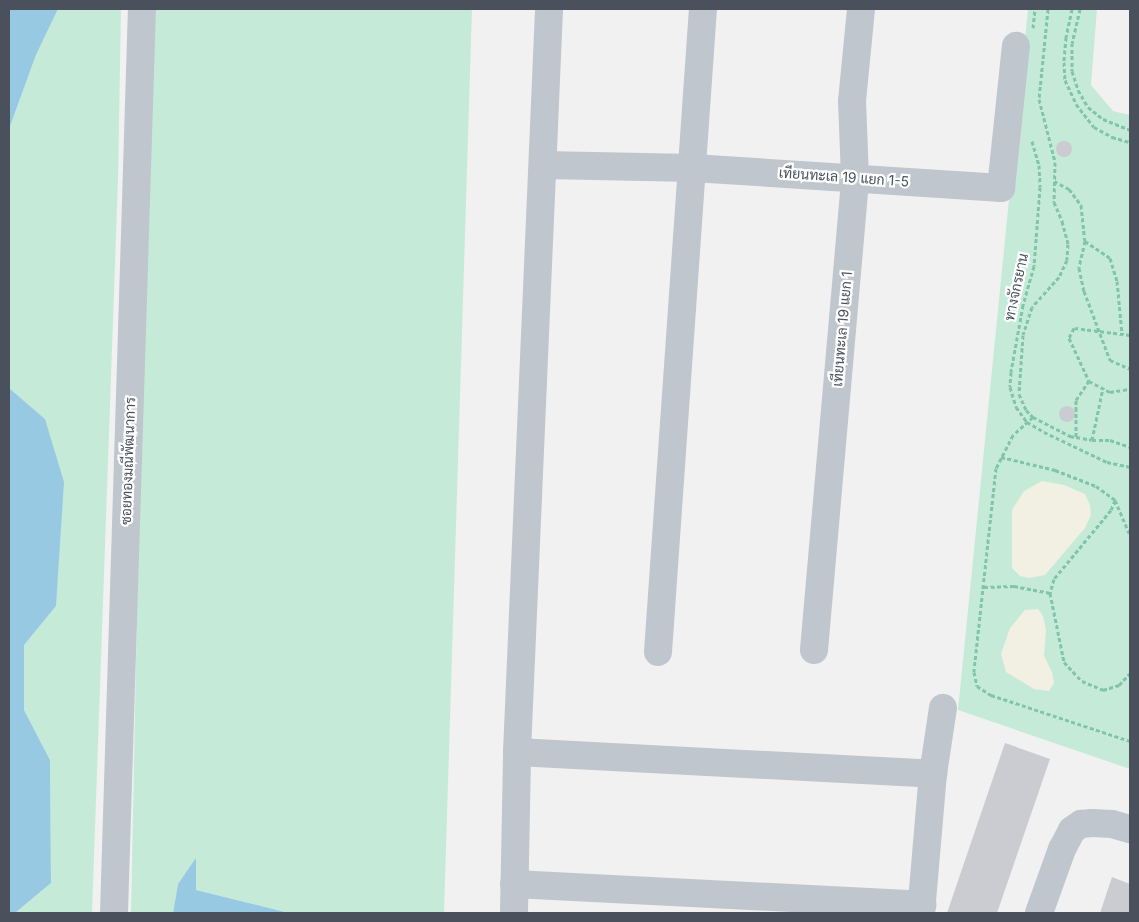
<!DOCTYPE html>
<html>
<head>
<meta charset="utf-8">
<style>
	body { margin:0 }
	#map { position:relative; width:1139px; height:922px; overflow:hidden; background:#f2f1f1; font-family:Inter,Sarabun,sans-serif }
	div>[style] { position:absolute }
	.green>* { inset:0; background:#c5ebd8 }
	.sand>* { inset:0; background:#f2efe3 }
	.water>* { inset:0; background:#97cae2 }
	.building>* { inset:0; background:#cbccd2 }
	.round { border-radius:50% }
	.path>* { height:3px; margin-top:-1.5px; transform-origin:0; background:repeating-linear-gradient(90deg,#80c5ab 0 4px,transparent 0 6.5px) }
	.minor>* { height:28px; margin:-14px; padding:0 14px; transform-origin:14px; border-radius:14px; background:#c0c6cd }
	span { translate:-50% -50%; white-space:nowrap; text-align:center; line-height:1.15; -webkit-text-stroke:4.5px #fff; paint-order:stroke }
	.street-label { font-size:14px; color:#4a515c }
	.frame { position:absolute; inset:0; border:10px solid #4a515c; pointer-events:none }
</style>
</head>
<body>
<div id="map">
	<div class="green">
		<i style="clip-path:polygon(58px 9px,121px 9px,118px 180px,92px 913px,15px 913px,51px 883px,50px 760px,24px 710px,24px 644px,56px 606px,45px 419px,9px 388px,9px 129px,36px 55px)"></i>
		<i style="clip-path:polygon(149px 9px,472px 9px,444px 913px,289px 913px,196px 890px,196px 860px,178px 884px,173px 913px,131px 913px)"></i>
		<i style="clip-path:polygon(1028px 9px,1097px 9px,1091px 85px,1113px 111px,1130px 115px,1130px 769px,958px 710px)"></i>
	</div>
	<div class="sand">
		<i style="clip-path:polygon(1042px 481px,1064px 485px,1085px 494px,1090px 505px,1091px 515px,1085px 528px,1045px 575px,1029px 578px,1020px 576px,1012px 568px,1012px 510px,1024px 491px)"></i>
		<i style="clip-path:polygon(1038px 609px,1043px 616px,1046px 630px,1044px 656px,1052px 672px,1054px 683px,1049px 691px,1034px 689px,1006px 672px,1001px 654px,1010px 628px,1025px 610px)"></i>
	</div>
	<div class="water">
		<i style="clip-path:polygon(9px 9px,58px 9px,36px 55px,9px 129px)"></i>
		<i style="clip-path:polygon(9px 388px,45px 419px,64px 482px,56px 606px,24px 645px,24px 710px,50px 760px,51px 883px,15px 913px,9px 913px)"></i>
		<i style="clip-path:polygon(196px 858px,196px 890px,289px 913px,173px 913px,178px 884px)"></i>
	</div>
	<div class="building">
		<i class="round" style="left:1056px;top:141px;width:16px;height:16px"></i>
		<i class="round" style="left:1059px;top:406px;width:16px;height:16px"></i>
		<i style="clip-path:polygon(1005px 743px,1050px 759px,997px 913px,947px 913px)"></i>
		<i style="clip-path:polygon(1112px 877px,1130px 884px,1130px 913px,1100px 913px)"></i>
	</div>
	<div class="path">
		<i style="left:1048px;top:9px;width:90px;rotate:95.7deg"></i>
		<i style="left:1039px;top:99px;width:65px;rotate:75.7deg"></i>
		<i style="left:1055px;top:162px;width:40px;rotate:91.4deg"></i>
		<i style="left:1054px;top:202px;width:21px;rotate:67deg"></i>
		<i style="left:1062px;top:221px;width:24px;rotate:75deg"></i>
		<i style="left:1068px;top:244px;width:16px;rotate:94deg"></i>
		<i style="left:1067px;top:260px;width:19px;rotate:115deg"></i>
		<i style="left:1059px;top:277px;width:40px;rotate:132deg"></i>
		<i style="left:1032px;top:307px;width:29px;rotate:108deg"></i>
		<i style="left:1023px;top:335px;width:59px;rotate:93.9deg"></i>
		<i style="left:1019px;top:394px;width:17px;rotate:66deg"></i>
		<i style="left:1026px;top:410px;width:10px;rotate:45deg"></i>
		<i style="left:1033px;top:417px;width:42px;rotate:27.2deg"></i>
		<i style="left:1070px;top:436px;width:22px;rotate:10deg"></i>
		<i style="left:1092px;top:440px;width:18px"></i>
		<i style="left:1110px;top:440px;width:21px;rotate:19deg"></i>
		<i style="left:1072px;top:9px;width:29px;rotate:102deg"></i>
		<i style="left:1066px;top:37px;width:25px;rotate:95deg"></i>
		<i style="left:1064px;top:62px;width:18px;rotate:87deg"></i>
		<i style="left:1065px;top:80px;width:26px;rotate:65deg"></i>
		<i style="left:1076px;top:104px;width:29px;rotate:52deg"></i>
		<i style="left:1094px;top:127px;width:21px;rotate:29deg"></i>
		<i style="left:1112px;top:137px;width:19px;rotate:16deg"></i>
		<i style="left:1080px;top:9px;width:35px;rotate:103deg"></i>
		<i style="left:1072px;top:43px;width:28px;rotate:90deg"></i>
		<i style="left:1072px;top:71px;width:20px;rotate:72deg"></i>
		<i style="left:1078px;top:90px;width:20px;rotate:60deg"></i>
		<i style="left:1088px;top:107px;width:19px;rotate:39deg"></i>
		<i style="left:1103px;top:119px;width:29px;rotate:22deg"></i>
		<i style="left:1033px;top:28px;width:19px;rotate:-84deg"></i>
		<i style="left:1032px;top:141px;width:25px;rotate:74deg"></i>
		<i style="left:1039px;top:165px;width:22px;rotate:87deg"></i>
		<i style="left:1040px;top:187px;width:79px;rotate:94.3deg"></i>
		<i style="left:1034px;top:266px;width:41px;rotate:105.8deg"></i>
		<i style="left:1023px;top:305px;width:68px;rotate:100.2deg"></i>
		<i style="left:1011px;top:372px;width:15px;rotate:94deg"></i>
		<i style="left:1010px;top:387px;width:21px;rotate:73deg"></i>
		<i style="left:1016px;top:407px;width:19px;rotate:54deg"></i>
		<i style="left:1027px;top:422px;width:20px;rotate:30deg"></i>
		<i style="left:1044px;top:432px;width:70px;rotate:25.5deg"></i>
		<i style="left:1107px;top:462px;width:24px;rotate:12deg"></i>
		<i style="left:1054px;top:181px;width:17px;rotate:28deg"></i>
		<i style="left:1069px;top:189px;width:20px;rotate:53deg"></i>
		<i style="left:1081px;top:205px;width:36px;rotate:84deg"></i>
		<i style="left:1085px;top:241px;width:28px;rotate:103deg"></i>
		<i style="left:1079px;top:268px;width:24px;rotate:78deg"></i>
		<i style="left:1084px;top:291px;width:74px;rotate:69.4deg"></i>
		<i style="left:1110px;top:360px;width:22px;rotate:24deg"></i>
		<i style="left:1085px;top:241px;width:30px;rotate:34deg"></i>
		<i style="left:1110px;top:258px;width:24px;rotate:73deg"></i>
		<i style="left:1117px;top:281px;width:53px;rotate:84.6deg"></i>
		<i style="left:1130px;top:335px;width:56px;rotate:-172.9deg"></i>
		<i style="left:1074px;top:328px;width:11px;rotate:117deg"></i>
		<i style="left:1069px;top:338px;width:47px;rotate:65.1deg"></i>
		<i style="left:1089px;top:381px;width:24px;rotate:28deg"></i>
		<i style="left:1110px;top:392px;width:20px;rotate:-9deg"></i>
		<i style="left:1033px;top:417px;width:27px;rotate:138deg"></i>
		<i style="left:1013px;top:435px;width:37px;rotate:117deg"></i>
		<i style="left:996px;top:468px;width:205px;rotate:96.2deg"></i>
		<i style="left:974px;top:672px;width:14px;rotate:78deg"></i>
		<i style="left:977px;top:686px;width:17px;rotate:33deg"></i>
		<i style="left:991px;top:695px;width:146px;rotate:18.3deg"></i>
		<i style="left:1076px;top:437px;width:37px;rotate:-90deg"></i>
		<i style="left:1076px;top:400px;width:23px;rotate:-56deg"></i>
		<i style="left:1092px;top:440px;width:53px;rotate:-78.1deg"></i>
		<i style="left:1001px;top:457px;width:56px;rotate:13.5deg"></i>
		<i style="left:1055px;top:470px;width:44px;rotate:21.3deg"></i>
		<i style="left:1096px;top:486px;width:24px;rotate:36deg"></i>
		<i style="left:1115px;top:500px;width:38px;rotate:67deg"></i>
		<i style="left:1115px;top:500px;width:11px;rotate:112deg"></i>
		<i style="left:1111px;top:510px;width:89px;rotate:129.6deg"></i>
		<i style="left:1054px;top:579px;width:15px;rotate:106deg"></i>
		<i style="left:1050px;top:593px;width:70px;rotate:78.5deg"></i>
		<i style="left:1064px;top:662px;width:26px;rotate:47deg"></i>
		<i style="left:1082px;top:681px;width:23px;rotate:23deg"></i>
		<i style="left:1103px;top:690px;width:17px;rotate:-17deg"></i>
		<i style="left:1119px;top:685px;width:16px;rotate:-47deg"></i>
		<i style="left:984px;top:587px;width:30px;rotate:-2deg"></i>
		<i style="left:1014px;top:586px;width:37px;rotate:11deg"></i>
	</div>
	<div class="minor">
		<i style="left:544px;top:165px;width:149px;rotate:1.2deg"></i>
		<i style="left:693px;top:168px;width:309px;rotate:3.7deg"></i>
		<i style="left:1001px;top:188px;width:143px;rotate:-84deg"></i>
		<i style="left:814px;top:650px;width:474px;rotate:-85deg"></i>
		<i style="left:855px;top:178px;width:77px;rotate:-92.2deg"></i>
		<i style="left:852px;top:101px;width:92px;rotate:-84.4deg"></i>
		<i style="left:658px;top:652px;width:645px;rotate:-86deg"></i>
		<i style="left:517px;top:752px;width:417px;rotate:3deg"></i>
		<i style="left:514px;top:884px;width:409px;rotate:2.9deg"></i>
		<i style="left:114px;top:913px;width:904px;rotate:-88.23deg"></i>
		<i style="left:514px;top:913px;width:161px;rotate:-88.9deg"></i>
		<i style="left:517px;top:752px;width:744px;rotate:-87.53deg"></i>
		<i style="left:921px;top:913px;width:140px;rotate:-85.1deg"></i>
		<i style="left:933px;top:774px;width:67px;rotate:-81.4deg"></i>
		<i style="left:1039px;top:913px;width:68px;rotate:-70.2deg"></i>
		<i style="left:1062px;top:849px;width:21px;rotate:-62deg"></i>
		<i style="left:1072px;top:830px;width:11px;rotate:-34deg"></i>
		<i style="left:1081px;top:824px;width:11px;rotate:-5deg"></i>
		<i style="left:1092px;top:823px;width:20px;rotate:3deg"></i>
		<i style="left:1112px;top:824px;width:19px;rotate:16deg"></i>
	</div>
	<div class="street-label">
		<span style="left:844px;top:177px;rotate:4deg">เทียนทะเล 19 แยก 1-5</span>
		<span style="left:1016px;top:287px;rotate:-78deg">ทางจักรยาน</span>
		<span style="left:842px;top:329px;rotate:-85deg">เทียนทะเล 19 แยก 1</span>
		<span style="left:128px;top:461px;rotate:-88deg">ซอยทองมณีพัฒนาการ</span>
	</div>
	<div class="frame"></div>
</div>
</body>
</html>
